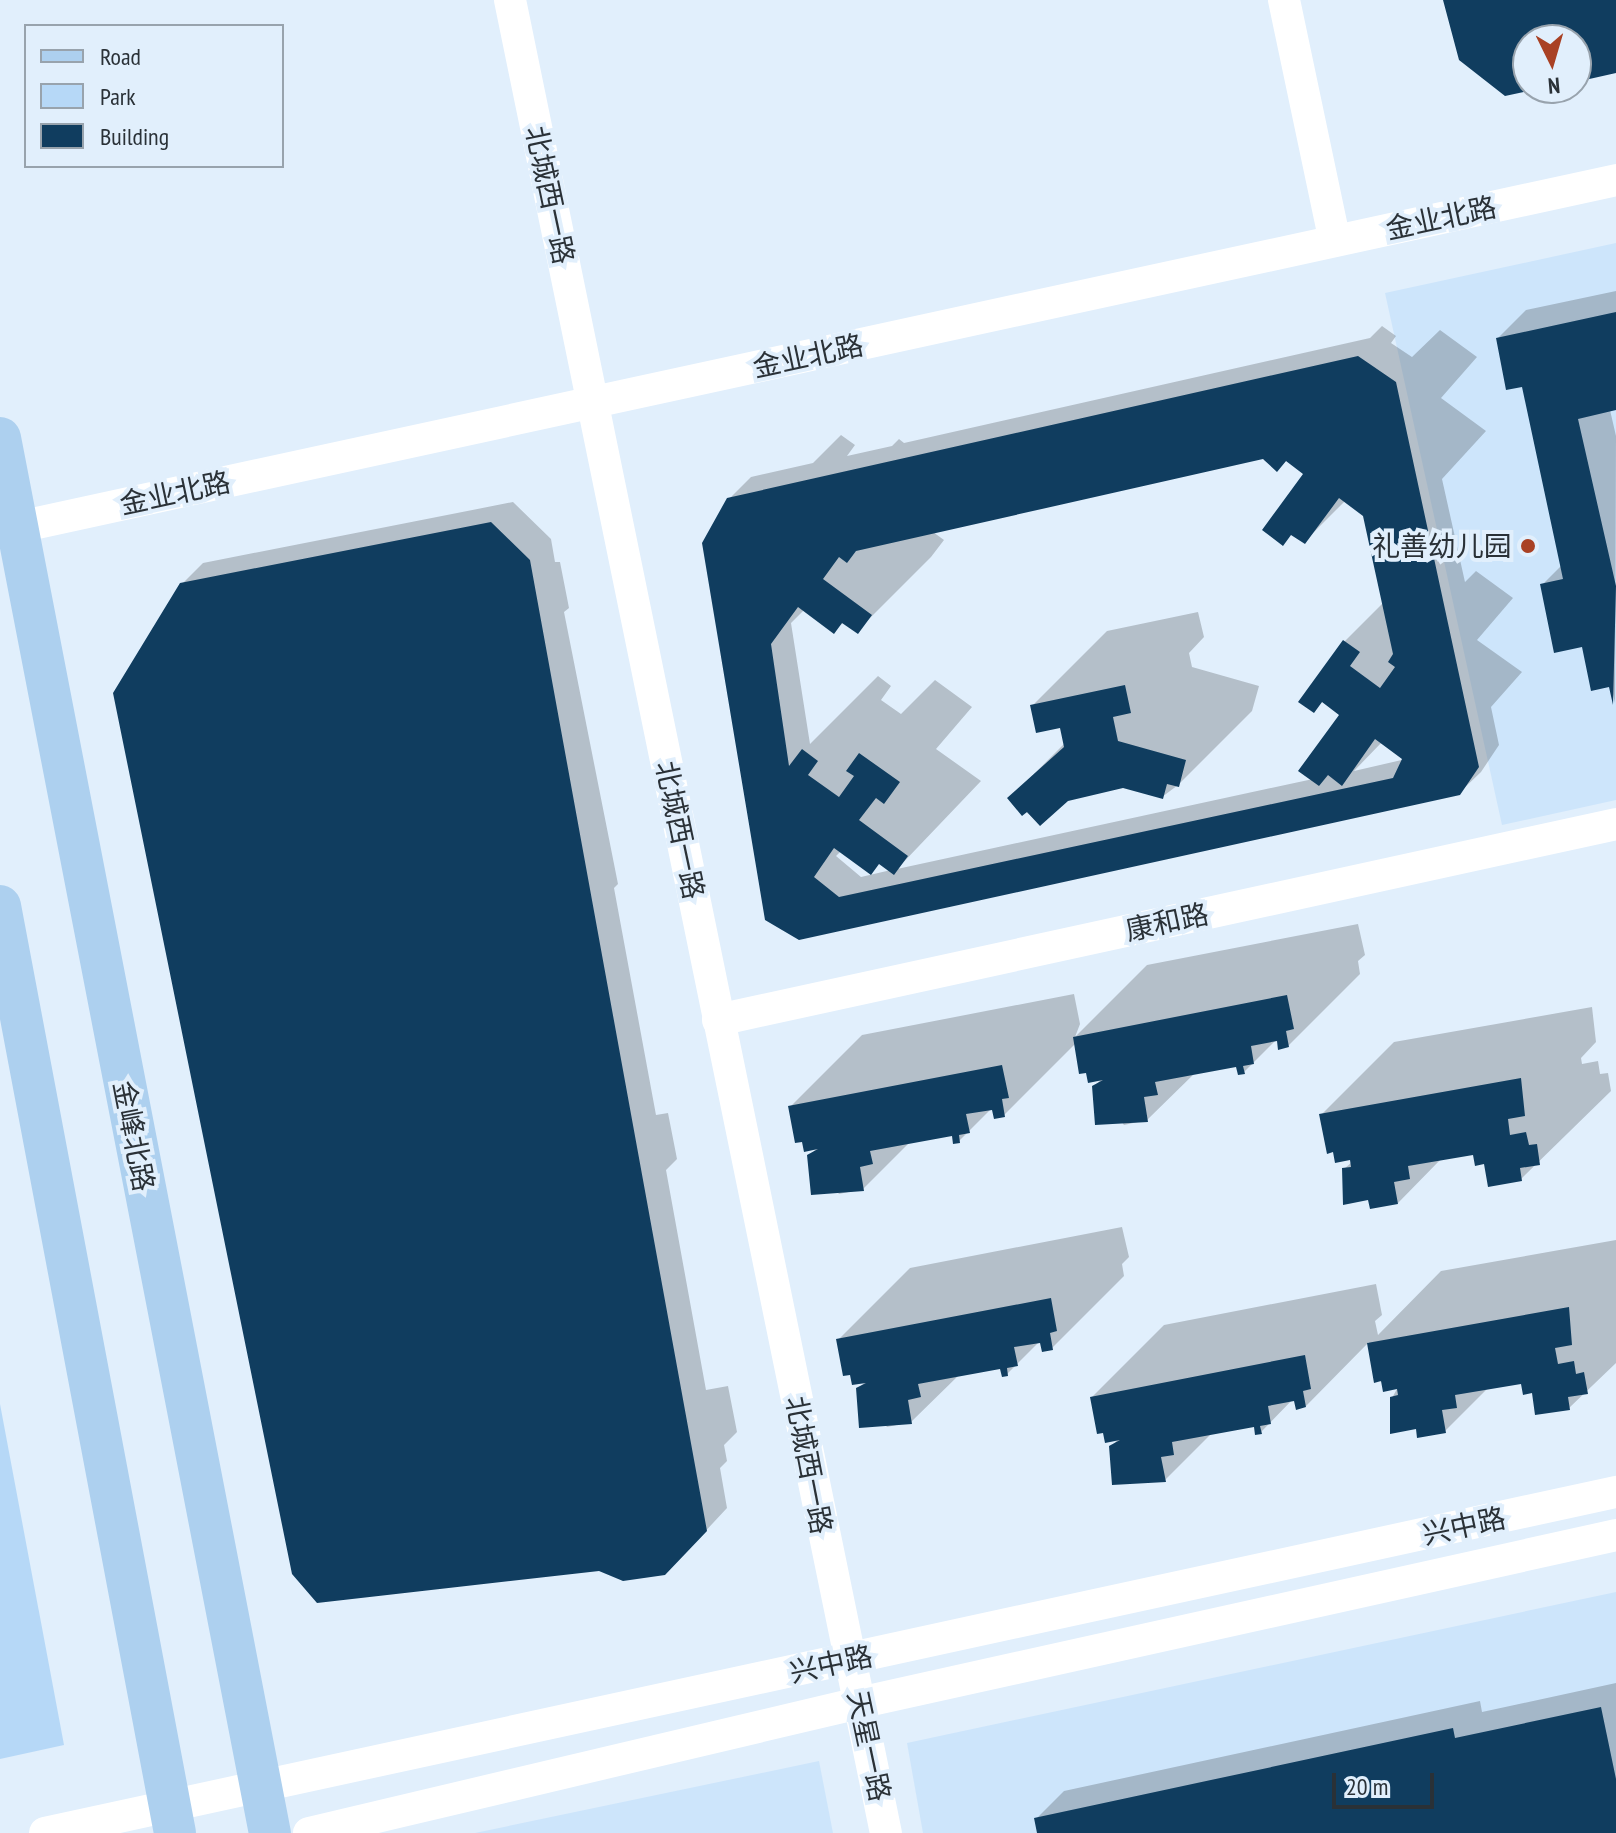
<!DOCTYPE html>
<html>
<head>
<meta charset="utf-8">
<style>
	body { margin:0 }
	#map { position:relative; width:1616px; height:1833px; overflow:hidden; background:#e1effc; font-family:"PT Sans Narrow","Noto Sans SC",sans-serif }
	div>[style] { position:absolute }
	.built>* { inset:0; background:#cde5fb }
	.green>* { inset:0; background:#b6d8f7 }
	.shadow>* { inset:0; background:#0003 }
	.building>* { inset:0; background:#103d5f }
	.minor>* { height:32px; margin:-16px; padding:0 16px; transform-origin:16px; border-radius:16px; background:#fff }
	.major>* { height:42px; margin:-21px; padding:0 21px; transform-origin:21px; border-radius:21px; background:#add0ef }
	.dots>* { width:22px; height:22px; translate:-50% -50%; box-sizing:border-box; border:4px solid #e1effc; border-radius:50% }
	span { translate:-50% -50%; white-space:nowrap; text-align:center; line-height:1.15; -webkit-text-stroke:8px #e1effc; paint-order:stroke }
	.street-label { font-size:28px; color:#2a3137 }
	.poi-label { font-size:28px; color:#2a3137 }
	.right { translate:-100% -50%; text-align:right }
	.legend { position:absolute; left:24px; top:24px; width:260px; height:144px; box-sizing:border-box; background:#e1effc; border:2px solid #98a3ad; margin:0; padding:10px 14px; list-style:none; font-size:24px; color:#2a3137 }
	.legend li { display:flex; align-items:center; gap:16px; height:40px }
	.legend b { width:40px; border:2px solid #98a3ad }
	.north { position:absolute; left:1512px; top:24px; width:80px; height:80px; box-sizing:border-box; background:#e1effc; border:2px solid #98a3ad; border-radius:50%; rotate:175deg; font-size:22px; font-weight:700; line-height:32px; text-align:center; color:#2a3137 }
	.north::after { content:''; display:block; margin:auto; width:28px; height:36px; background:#a94124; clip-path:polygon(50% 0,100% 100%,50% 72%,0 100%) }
	.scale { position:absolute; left:1332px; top:1773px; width:102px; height:36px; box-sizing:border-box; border:4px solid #2a3137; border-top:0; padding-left:10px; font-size:24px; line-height:28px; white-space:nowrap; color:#2a3137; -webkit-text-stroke:6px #e1effc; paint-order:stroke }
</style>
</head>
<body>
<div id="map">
	<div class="built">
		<i style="clip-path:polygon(1616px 243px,1616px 800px,1502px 825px,1385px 293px)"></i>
		<i style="clip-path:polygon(1616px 1592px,1616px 1833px,923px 1833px,907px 1743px)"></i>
		<i style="clip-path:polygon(819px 1761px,833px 1833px,475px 1833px)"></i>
	</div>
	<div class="green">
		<i style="clip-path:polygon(0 1404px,64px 1745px,0 1759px)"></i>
	</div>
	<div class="shadow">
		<i style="clip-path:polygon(1616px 291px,1616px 408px,1610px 410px,1616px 436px,1615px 703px,1611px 685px,1542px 585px,1562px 565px,1524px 384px,1498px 338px,1526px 310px)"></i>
		<i style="clip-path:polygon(evenodd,1382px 326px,1396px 336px,1391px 343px,1412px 357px,1440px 330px,1477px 357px,1441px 398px,1486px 431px,1442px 479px,1465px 582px,1476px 571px,1513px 598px,1477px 640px,1522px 672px,1491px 707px,1499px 745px,1481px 772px,1459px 793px,799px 938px,729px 499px,751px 477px,813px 463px,841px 435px,855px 445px,847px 456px,892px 446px,899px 439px,904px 443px,1370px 338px,1382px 326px,1268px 455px,1264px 460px,1277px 470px,1287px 460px,1306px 473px,1304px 542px,1345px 501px,1365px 515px,1384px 602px,1345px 641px,1313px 711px,1324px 700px,1342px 714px,1313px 779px,897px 869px,981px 781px,936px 749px,972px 707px,935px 680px,901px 714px,881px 700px,891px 686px,878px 676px,810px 744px,791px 623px,804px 610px,834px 631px,844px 622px,857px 631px,931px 557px,944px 540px,933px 532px,1268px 455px,1382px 326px,1382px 742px,1406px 759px,1354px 771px,1382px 742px,1382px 326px,841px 851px,880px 862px,891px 870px,861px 877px,836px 856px,841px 851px)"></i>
		<i style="clip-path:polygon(513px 502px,551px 539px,555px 562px,560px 562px,569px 608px,564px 612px,618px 884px,614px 888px,656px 1115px,668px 1113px,677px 1159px,666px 1170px,706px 1390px,728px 1386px,737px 1432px,724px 1445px,727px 1461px,720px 1468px,727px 1508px,686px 1552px,181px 585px,203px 563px)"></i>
		<i style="clip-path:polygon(1198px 612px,1204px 637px,1189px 653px,1192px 667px,1259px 686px,1252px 711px,1178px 785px,1162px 797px,1123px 786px,1067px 799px,1040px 824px,1010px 798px,1065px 743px,1062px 726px,1032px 706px,1107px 631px)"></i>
		<i style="clip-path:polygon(1358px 924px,1365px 955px,1358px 961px,1360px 974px,1288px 1046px,1278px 1038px,1244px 1072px,1238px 1065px,1195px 1073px,1147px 1120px,1124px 1125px,1094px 1087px,1102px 1078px,1076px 1043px,1004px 1115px,993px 1107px,959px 1141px,954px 1134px,910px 1142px,863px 1189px,839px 1194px,809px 1156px,818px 1147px,790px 1107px,862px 1035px,1074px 994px,1080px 1024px,1075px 1037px,1147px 965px)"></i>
		<i style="clip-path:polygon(1592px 1007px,1596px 1042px,1581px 1058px,1582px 1064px,1598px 1061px,1600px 1074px,1608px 1073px,1611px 1091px,1521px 1179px,1475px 1153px,1442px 1158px,1398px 1203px,1370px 1198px,1344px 1169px,1352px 1162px,1322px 1114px,1394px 1042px)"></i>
		<i style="clip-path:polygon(1122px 1227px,1129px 1257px,1122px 1264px,1124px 1276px,1052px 1348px,1041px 1340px,1007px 1374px,1001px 1367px,959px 1375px,911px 1422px,887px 1427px,858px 1389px,866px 1381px,838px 1340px,910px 1268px)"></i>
		<i style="clip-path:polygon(1616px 1240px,1616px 1363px,1569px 1408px,1522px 1382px,1489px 1387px,1445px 1431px,1418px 1427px,1392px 1398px,1398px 1387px,1376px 1380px,1369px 1342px,1306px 1406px,1295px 1397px,1261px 1432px,1255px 1425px,1212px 1433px,1165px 1480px,1111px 1447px,1119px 1438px,1092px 1397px,1164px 1325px,1376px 1284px,1382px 1315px,1375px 1321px,1378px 1335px,1441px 1271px)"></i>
		<i style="clip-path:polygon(1616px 1683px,1616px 1833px,1039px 1833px,1036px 1819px,1064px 1791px,1480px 1701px,1482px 1712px)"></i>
	</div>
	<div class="building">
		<i style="clip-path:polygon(1443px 0,1616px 0,1616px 73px,1576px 82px,1576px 40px,1528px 40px,1528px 88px,1538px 89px,1505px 96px,1459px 60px)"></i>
		<i style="clip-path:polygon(1616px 312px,1616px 410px,1578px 419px,1616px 586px,1613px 705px,1609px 687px,1591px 691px,1582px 647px,1554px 653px,1540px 584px,1563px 579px,1522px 387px,1506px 390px,1496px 338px)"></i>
		<i style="clip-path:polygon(evenodd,1358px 356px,1396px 382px,1479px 767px,1460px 795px,799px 940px,765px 920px,702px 543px,727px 498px,1358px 356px,1263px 459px,1277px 472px,1286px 461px,1303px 474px,1262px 530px,1283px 546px,1291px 535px,1305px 544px,1339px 498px,1363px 516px,1393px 654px,1388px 662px,1395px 667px,1380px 688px,1350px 666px,1360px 652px,1343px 640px,1298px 702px,1314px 713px,1322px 702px,1339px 715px,1298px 771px,1319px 786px,1328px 775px,1342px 786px,1375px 739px,1402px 759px,1393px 778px,839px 897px,814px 877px,834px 848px,871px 875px,879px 864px,894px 875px,908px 856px,859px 820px,876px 798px,884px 804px,900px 782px,859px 753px,846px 771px,854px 776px,839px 797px,808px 775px,818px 761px,802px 749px,789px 766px,771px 644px,798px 607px,834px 634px,842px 623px,858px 634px,872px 615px,823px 579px,839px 557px,847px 563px,856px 551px,1263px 459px)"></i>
		<i style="clip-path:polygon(491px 522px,530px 560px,707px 1531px,665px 1575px,623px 1581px,599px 1571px,317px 1603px,292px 1574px,113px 693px,180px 583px)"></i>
		<i style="clip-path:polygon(1125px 685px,1131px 713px,1113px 717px,1118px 741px,1186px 760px,1179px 787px,1167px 784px,1163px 799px,1123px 788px,1068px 801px,1040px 826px,1027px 812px,1022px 816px,1007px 798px,1064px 747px,1060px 728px,1036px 733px,1030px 705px)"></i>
		<i style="clip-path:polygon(1287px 995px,1294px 1029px,1286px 1031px,1289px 1047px,1278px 1050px,1277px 1041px,1251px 1046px,1254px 1064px,1243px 1066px,1245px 1074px,1238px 1075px,1236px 1067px,1155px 1082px,1158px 1095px,1144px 1097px,1148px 1122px,1095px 1125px,1092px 1086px,1103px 1080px,1088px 1083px,1086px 1073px,1079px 1074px,1073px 1037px)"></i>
		<i style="clip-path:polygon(1002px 1065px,1009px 1098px,1002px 1099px,1005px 1117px,994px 1119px,992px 1110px,966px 1114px,970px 1133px,959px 1135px,960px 1143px,953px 1144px,952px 1136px,870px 1151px,873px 1164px,860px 1167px,864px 1191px,811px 1195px,807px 1155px,818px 1149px,804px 1152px,802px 1142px,795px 1143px,788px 1106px)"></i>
		<i style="clip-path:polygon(1521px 1078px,1525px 1116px,1508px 1119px,1510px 1135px,1526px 1132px,1529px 1145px,1537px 1144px,1540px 1165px,1520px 1168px,1522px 1181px,1488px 1187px,1484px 1164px,1475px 1166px,1473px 1155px,1408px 1166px,1410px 1179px,1394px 1182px,1398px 1204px,1370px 1209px,1368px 1200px,1343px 1205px,1342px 1168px,1351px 1167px,1350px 1160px,1335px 1163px,1333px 1152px,1327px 1154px,1319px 1114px)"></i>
		<i style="clip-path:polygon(1051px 1298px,1057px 1331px,1050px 1333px,1053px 1350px,1042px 1352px,1040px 1343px,1014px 1347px,1018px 1366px,1007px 1368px,1008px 1376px,1002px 1377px,1000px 1369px,918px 1384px,921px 1397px,908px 1400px,912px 1424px,859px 1428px,856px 1388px,866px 1383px,852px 1385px,850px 1375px,843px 1376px,836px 1339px)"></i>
		<i style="clip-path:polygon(1569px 1307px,1572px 1345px,1555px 1348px,1558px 1364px,1574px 1361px,1576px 1374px,1584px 1372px,1588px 1394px,1568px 1397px,1570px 1410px,1535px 1415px,1532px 1393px,1523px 1395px,1521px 1384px,1455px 1395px,1457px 1408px,1442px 1410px,1446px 1433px,1417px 1438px,1416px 1429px,1390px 1434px,1390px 1397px,1398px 1395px,1397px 1389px,1383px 1392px,1381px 1381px,1374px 1383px,1367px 1343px)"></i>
		<i style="clip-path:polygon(1305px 1355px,1311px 1389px,1303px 1391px,1306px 1407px,1296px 1410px,1294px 1401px,1268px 1406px,1271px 1424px,1260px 1426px,1262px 1434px,1255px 1435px,1254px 1427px,1172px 1442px,1174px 1455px,1161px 1457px,1166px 1482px,1112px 1485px,1109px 1446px,1120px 1440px,1105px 1443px,1103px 1433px,1097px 1434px,1090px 1397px)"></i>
		<i style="clip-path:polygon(1601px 1707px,1616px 1779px,1616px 1833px,1037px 1833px,1034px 1818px,1453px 1728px,1455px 1738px)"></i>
	</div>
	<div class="minor">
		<i style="left:510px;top:0;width:1871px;rotate:78.41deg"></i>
		<i style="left:1284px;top:0;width:246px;rotate:78.1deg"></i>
		<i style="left:0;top:531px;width:1654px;rotate:-12.25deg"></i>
		<i style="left:718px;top:1020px;width:919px;rotate:-12.31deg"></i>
		<i style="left:45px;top:1833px;width:1608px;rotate:-12.25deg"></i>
		<i style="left:309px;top:1833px;width:569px;rotate:-13.3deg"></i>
		<i style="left:863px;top:1702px;width:771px;rotate:-12.5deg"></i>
	</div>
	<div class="major">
		<i style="left:0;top:438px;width:1421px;rotate:79.05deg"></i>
		<i style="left:0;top:906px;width:943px;rotate:79.31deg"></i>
	</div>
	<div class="dots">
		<i style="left:1528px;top:546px;background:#a94124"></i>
	</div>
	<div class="street-label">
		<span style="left:550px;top:195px;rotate:78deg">北城西一路</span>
		<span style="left:1441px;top:218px;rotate:-12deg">金业北路</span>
		<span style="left:808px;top:356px;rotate:-12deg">金业北路</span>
		<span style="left:175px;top:493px;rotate:-12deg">金业北路</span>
		<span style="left:680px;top:830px;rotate:78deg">北城西一路</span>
		<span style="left:1167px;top:922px;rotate:-12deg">康和路</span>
		<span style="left:134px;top:1136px;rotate:79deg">金峰北路</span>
		<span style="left:809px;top:1465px;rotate:79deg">北城西一路</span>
		<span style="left:1464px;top:1526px;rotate:-12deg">兴中路</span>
		<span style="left:831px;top:1664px;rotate:-12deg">兴中路</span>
		<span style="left:869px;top:1746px;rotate:78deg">天星一路</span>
	</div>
	<div class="poi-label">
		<span class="right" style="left:1512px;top:546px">礼善幼儿园</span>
	</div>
	<ul class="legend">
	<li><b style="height:10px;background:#add0ef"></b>Road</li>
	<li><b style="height:22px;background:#b6d8f7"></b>Park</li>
	<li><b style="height:22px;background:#103d5f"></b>Building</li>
	</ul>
	<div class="north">N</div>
	<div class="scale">20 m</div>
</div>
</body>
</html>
